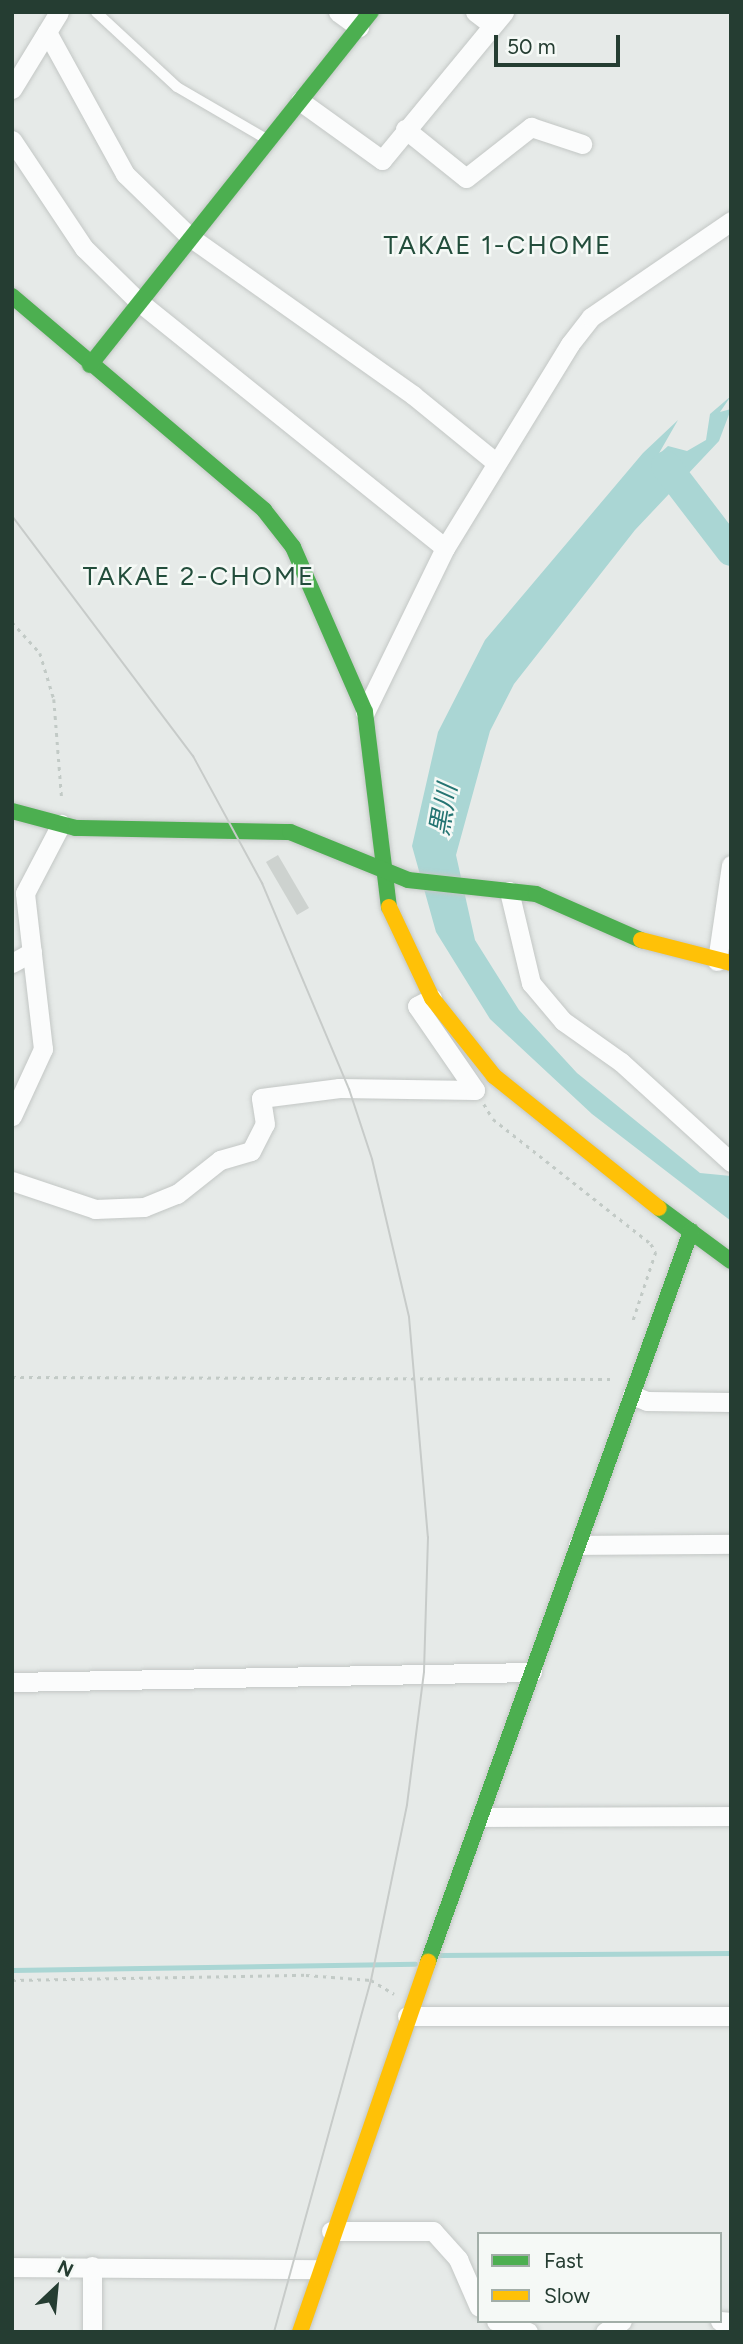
<!DOCTYPE html>
<html>
<head>
<meta charset="utf-8">
<style>
	body { margin:0 }
	#map { position:relative; width:743px; height:2344px; overflow:hidden; background:#e6eae8; font-family:Figtree,"Noto Sans JP",sans-serif }
	div>[style] { position:absolute }
	.water>* { inset:0; background:#aad6d4 }
	.stream>* { height:5px; margin:-2.5px; padding:0 2.5px; transform-origin:2.5px; border-radius:2.5px; background:#aad6d4 }
	.river>* { height:30px; margin:-15px; padding:0 15px; transform-origin:15px; border-radius:15px; background:#aad6d4 }
	.building>* { inset:0; background:#cdd2cf }
	.path>* { height:2.5px; margin-top:-1.25px; transform-origin:0; background:repeating-linear-gradient(90deg,#c2cac6 0 3.5px,transparent 0 8.5px) }
	.roads { filter:drop-shadow(0 0 2px #c3c7c5) drop-shadow(0 0 2px #c3c7c5) }
	.lane>* { height:10px; margin:-5px; padding:0 5px; transform-origin:5px; border-radius:5px; background:#fbfcfc }
	.street>* { height:19px; margin:-9.5px; padding:0 9.5px; transform-origin:9.5px; border-radius:9.5px; background:#fbfcfc }
	.fast>* { height:16px; margin:-8px; padding:0 8px; transform-origin:8px; border-radius:8px; background:#4caf50 }
	.slow>* { height:16px; margin:-8px; padding:0 8px; transform-origin:8px; border-radius:8px; background:#ffc107 }
	.tram>* { height:2px; margin:-1px; padding:0 1px; transform-origin:1px; border-radius:1px; background:#c7cbc9 }
	span { translate:-50% -50%; white-space:nowrap; text-align:center; line-height:1.15; -webkit-text-stroke:5px #f5f9f6; paint-order:stroke }
	.neighbourhood-label { font-size:26px; color:#224d3b; letter-spacing:2px }
	.water-label { font-size:26px; color:#247472; font-style:italic }
	.frame { position:absolute; inset:0; border:14px solid #253d32; pointer-events:none }
	.legend { position:absolute; left:477px; top:2232px; width:245px; height:91px; box-sizing:border-box; background:#f5f9f6; border:2px solid #a2aea8; margin:0; padding:9px 12px; list-style:none; font-size:21px; color:#253d32 }
	.legend li { display:flex; align-items:center; gap:14px; height:35px }
	.legend b { width:35px; border:2px solid #a2aea8 }
	.north { position:absolute; left:21px; top:2253px; width:70px; height:70px; -webkit-text-stroke:5px #f5f9f6; paint-order:stroke; rotate:26deg; font-size:19px; font-weight:700; line-height:28px; text-align:center; color:#253d32 }
	.north::after { content:''; display:block; margin:auto; width:24px; height:32px; background:#253d32; clip-path:polygon(50% 0,100% 100%,50% 72%,0 100%) }
	.scale { position:absolute; left:494px; top:35px; width:126px; height:32px; box-sizing:border-box; border:4px solid #253d32; border-top:0; padding-left:9px; font-size:21px; line-height:24px; white-space:nowrap; color:#253d32; -webkit-text-stroke:5px #f5f9f6; paint-order:stroke }
</style>
</head>
<body>
<div id="map">
	<div class="water">
		<i style="clip-path:polygon(731px 396px,720px 412px,731px 409px,719px 441px,635px 530px,514px 684px,490px 731px,456px 855px,475px 940px,519px 1010px,577px 1073px,700px 1173px,731px 1176px,731px 1221px,592px 1114px,490px 1019px,436px 932px,412px 846px,438px 732px,485px 640px,643px 453px,678px 420px,658px 455px,668px 446px,687px 451px,706px 440px,710px 414px)"></i>
	</div>
	<div class="stream">
		<i style="left:440px;top:1955px;width:291px;rotate:-0.4deg"></i>
		<i style="left:12px;top:1970px;width:403px;rotate:-0.9deg"></i>
	</div>
	<div class="river">
		<i style="left:666px;top:466px;width:107px;rotate:52.6deg"></i>
	</div>
	<div class="building">
		<i style="clip-path:polygon(278px 855px,309px 908px,297px 915px,266px 862px)"></i>
	</div>
	<div class="path">
		<i style="left:12px;top:622px;width:42px;rotate:47.9deg"></i>
		<i style="left:40px;top:653px;width:48px;rotate:73.1deg"></i>
		<i style="left:54px;top:699px;width:101px;rotate:85.5deg"></i>
		<i style="left:484px;top:1104px;width:17px;rotate:59deg"></i>
		<i style="left:493px;top:1119px;width:201px;rotate:38.3deg"></i>
		<i style="left:651px;top:1244px;width:9px;rotate:58deg"></i>
		<i style="left:656px;top:1252px;width:73px;rotate:108.4deg"></i>
		<i style="left:12px;top:1377px;width:602px;rotate:0.19deg"></i>
		<i style="left:12px;top:1980px;width:294px;rotate:-1deg"></i>
		<i style="left:306px;top:1975px;width:65px;rotate:4.4deg"></i>
		<i style="left:371px;top:1980px;width:27px;rotate:31deg"></i>
	</div>
	<div class="roads">
		<div class="lane">
			<i style="left:96px;top:12px;width:110px;rotate:42.8deg"></i>
			<i style="left:177px;top:87px;width:105px;rotate:30.2deg"></i>
		</div>
		<div class="street">
			<i style="left:338px;top:12px;width:26px;rotate:36deg"></i>
			<i style="left:475px;top:12px;width:21px;rotate:37deg"></i>
			<i style="left:47px;top:32px;width:162px;rotate:61.2deg"></i>
			<i style="left:125px;top:174px;width:91px;rotate:44.1deg"></i>
			<i style="left:190px;top:237px;width:273px;rotate:35.3deg"></i>
			<i style="left:413px;top:395px;width:104px;rotate:39.2deg"></i>
			<i style="left:12px;top:89px;width:90px;rotate:-58.6deg"></i>
			<i style="left:300px;top:101px;width:101px;rotate:35.7deg"></i>
			<i style="left:382px;top:160px;width:192px;rotate:-50.5deg"></i>
			<i style="left:405px;top:129px;width:78px;rotate:38.8deg"></i>
			<i style="left:466px;top:178px;width:83px;rotate:-38.1deg"></i>
			<i style="left:531px;top:127px;width:54px;rotate:18.4deg"></i>
			<i style="left:12px;top:140px;width:130px;rotate:56.3deg"></i>
			<i style="left:84px;top:248px;width:76px;rotate:44.5deg"></i>
			<i style="left:138px;top:301px;width:394px;rotate:38.8deg"></i>
			<i style="left:365px;top:712px;width:182px;rotate:-64deg"></i>
			<i style="left:445px;top:548px;width:239px;rotate:-58.5deg"></i>
			<i style="left:570px;top:344px;width:34px;rotate:-52deg"></i>
			<i style="left:591px;top:317px;width:170px;rotate:-34.4deg"></i>
			<i style="left:509px;top:891px;width:95px;rotate:76.6deg"></i>
			<i style="left:531px;top:983px;width:50px;rotate:49.9deg"></i>
			<i style="left:563px;top:1021px;width:71px;rotate:35.3deg"></i>
			<i style="left:621px;top:1062px;width:149px;rotate:42.3deg"></i>
			<i style="left:717px;top:961px;width:97px;rotate:-81.7deg"></i>
			<i style="left:12px;top:963px;width:23px;rotate:-29deg"></i>
			<i style="left:12px;top:1116px;width:74px;rotate:-65.2deg"></i>
			<i style="left:43px;top:1049px;width:157px;rotate:-96.6deg"></i>
			<i style="left:25px;top:893px;width:78px;rotate:-62.4deg"></i>
			<i style="left:12px;top:1181px;width:88px;rotate:18.6deg"></i>
			<i style="left:95px;top:1209px;width:49px;rotate:-2.3deg"></i>
			<i style="left:144px;top:1207px;width:35px;rotate:-22deg"></i>
			<i style="left:177px;top:1194px;width:55px;rotate:-38.3deg"></i>
			<i style="left:220px;top:1160px;width:32px;rotate:-16deg"></i>
			<i style="left:251px;top:1151px;width:30px;rotate:-63deg"></i>
			<i style="left:265px;top:1124px;width:26px;rotate:-99deg"></i>
			<i style="left:261px;top:1098px;width:79px;rotate:-7.3deg"></i>
			<i style="left:339px;top:1088px;width:136px;rotate:0.8deg"></i>
			<i style="left:475px;top:1090px;width:102px;rotate:-124.6deg"></i>
			<i style="left:417px;top:1006px;width:17px;rotate:-28deg"></i>
			<i style="left:632px;top:1395px;width:16px;rotate:22deg"></i>
			<i style="left:647px;top:1401px;width:84px;rotate:0.7deg"></i>
			<i style="left:578px;top:1545px;width:153px;rotate:-0.4deg"></i>
			<i style="left:12px;top:1682px;width:520px;rotate:-1.1deg"></i>
			<i style="left:481px;top:1817px;width:250px;rotate:-0.2deg"></i>
			<i style="left:407px;top:2016px;width:324px"></i>
			<i style="left:331px;top:2231px;width:102px"></i>
			<i style="left:433px;top:2231px;width:38px;rotate:48deg"></i>
			<i style="left:458px;top:2259px;width:52px;rotate:66.4deg"></i>
			<i style="left:12px;top:2267px;width:305px;rotate:0.4deg"></i>
			<i style="left:496px;top:2321px;width:34px;rotate:19deg"></i>
			<i style="left:720px;top:2321px;width:11px;rotate:5deg"></i>
			<i style="left:92px;top:2332px;width:66px;rotate:-90deg"></i>
			<i style="left:605px;top:2332px;width:20px;rotate:-33deg"></i>
		</div>
		<div class="fast">
			<i style="left:12px;top:296px;width:331px;rotate:40.3deg"></i>
			<i style="left:264px;top:510px;width:47px;rotate:51.9deg"></i>
			<i style="left:293px;top:547px;width:180px;rotate:66.4deg"></i>
			<i style="left:365px;top:712px;width:196px;rotate:83deg"></i>
			<i style="left:90px;top:365px;width:451px;rotate:-51.5deg"></i>
			<i style="left:12px;top:811px;width:66px;rotate:14.9deg"></i>
			<i style="left:76px;top:828px;width:214px;rotate:1.1deg"></i>
			<i style="left:290px;top:832px;width:127px;rotate:22.1deg"></i>
			<i style="left:408px;top:880px;width:129px;rotate:6.2deg"></i>
			<i style="left:536px;top:894px;width:115px;rotate:23.7deg"></i>
			<i style="left:659px;top:1208px;width:89px;rotate:36.4deg"></i>
			<i style="left:428px;top:1962px;width:777px;rotate:-70.21deg"></i>
		</div>
		<div class="slow">
			<i style="left:389px;top:907px;width:101px;rotate:64.7deg"></i>
			<i style="left:432px;top:998px;width:100px;rotate:51.5deg"></i>
			<i style="left:494px;top:1076px;width:211px;rotate:38.7deg"></i>
			<i style="left:641px;top:940px;width:93px;rotate:14.3deg"></i>
			<i style="left:300px;top:2332px;width:392px;rotate:-70.9deg"></i>
		</div>
	</div>
	<div class="tram">
		<i style="left:12px;top:516px;width:301px;rotate:53deg"></i>
		<i style="left:193px;top:756px;width:145px;rotate:61.5deg"></i>
		<i style="left:262px;top:883px;width:224px;rotate:67.1deg"></i>
		<i style="left:349px;top:1089px;width:74px;rotate:71.8deg"></i>
		<i style="left:372px;top:1159px;width:162px;rotate:76.8deg"></i>
		<i style="left:409px;top:1317px;width:221px;rotate:85.1deg"></i>
		<i style="left:428px;top:1537px;width:135px;rotate:91.7deg"></i>
		<i style="left:424px;top:1672px;width:134px;rotate:97.3deg"></i>
		<i style="left:407px;top:1805px;width:179px;rotate:101.6deg"></i>
		<i style="left:371px;top:1980px;width:365px;rotate:105.4deg"></i>
	</div>
	<div class="neighbourhood-label">
		<span style="left:498px;top:246px">TAKAE 1-CHOME</span>
		<span style="left:199px;top:577px">TAKAE 2-CHOME</span>
	</div>
	<div class="water-label">
		<span style="left:444px;top:810px;rotate:-80deg">黒川</span>
	</div>
	<div class="frame"></div>
	<ul class="legend">
	<li><b style="height:9px;background:#4caf50"></b>Fast</li>
	<li><b style="height:9px;background:#ffc107"></b>Slow</li>
	</ul>
	<div class="north">N</div>
	<div class="scale">50 m</div>
</div>
</body>
</html>
